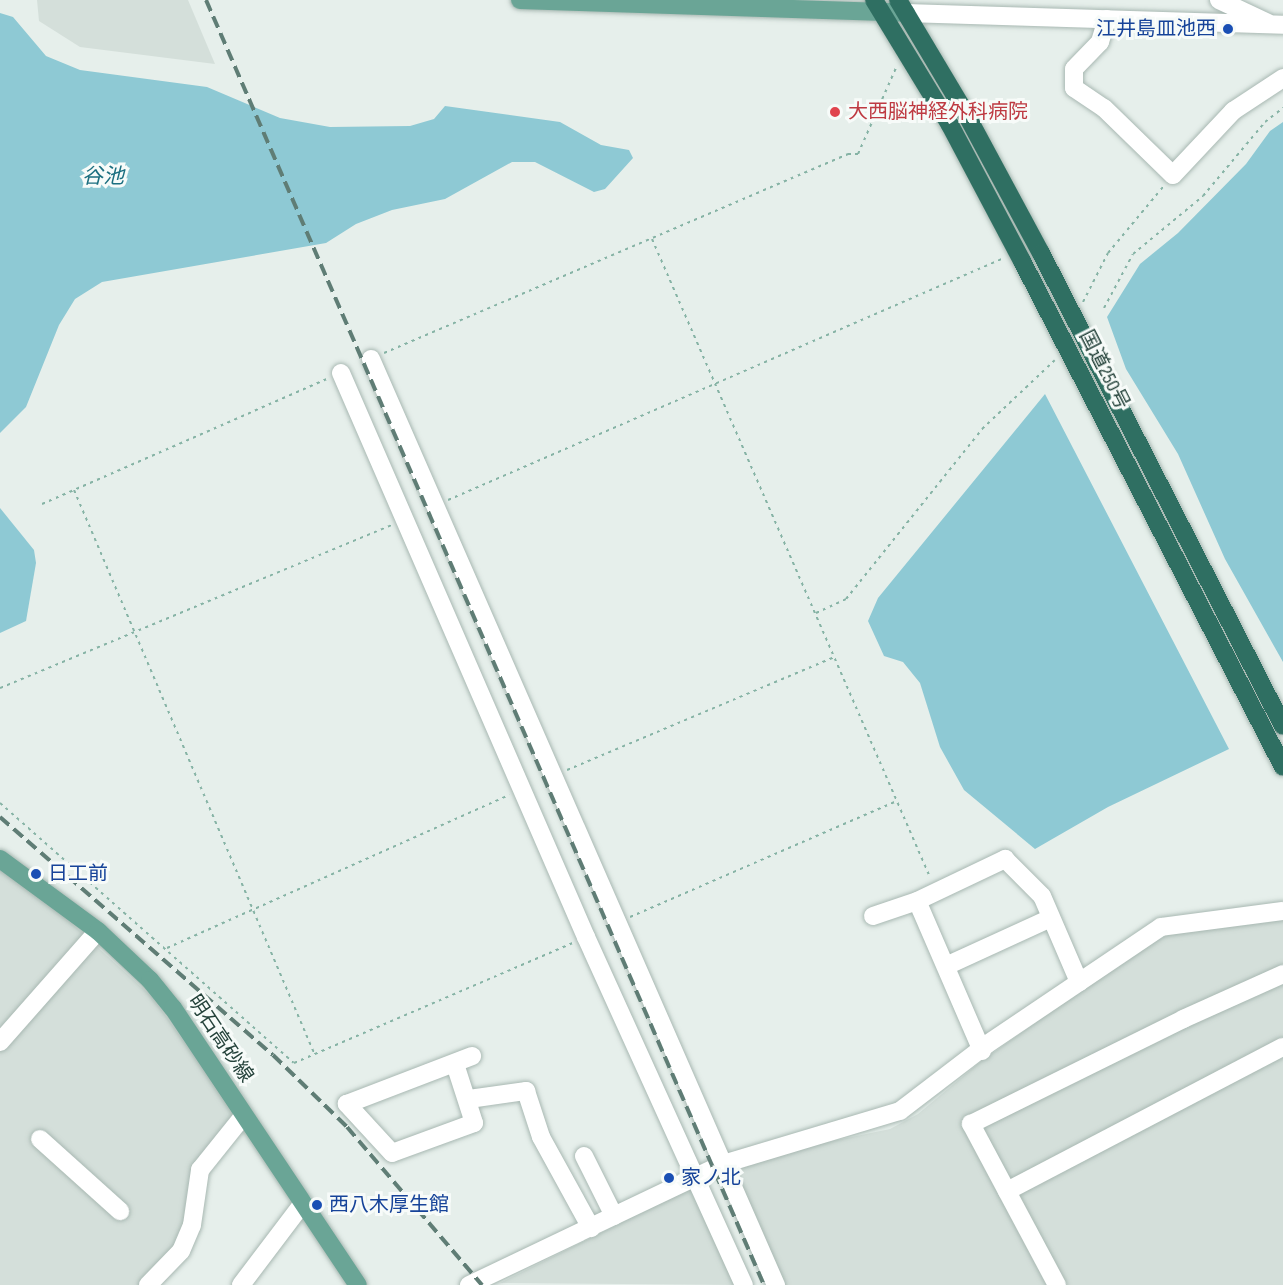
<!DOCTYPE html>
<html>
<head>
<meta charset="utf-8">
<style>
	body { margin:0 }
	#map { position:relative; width:1283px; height:1285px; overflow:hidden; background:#e6efeb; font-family:"Sofia Sans Condensed","Noto Sans JP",sans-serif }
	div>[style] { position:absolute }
	.built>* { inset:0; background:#d4dfda }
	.water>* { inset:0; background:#8ec9d4 }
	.path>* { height:2px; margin-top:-1px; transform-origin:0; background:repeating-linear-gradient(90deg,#86b3a5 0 3px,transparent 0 7.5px) }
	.roads { filter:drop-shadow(0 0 2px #a8b8b2) drop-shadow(0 0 2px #a8b8b2) }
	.minor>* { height:18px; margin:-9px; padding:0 9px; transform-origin:9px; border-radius:9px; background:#fff }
	.major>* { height:18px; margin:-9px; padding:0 9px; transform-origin:9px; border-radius:9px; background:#6aa596 }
	.highway>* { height:18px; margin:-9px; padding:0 9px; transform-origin:9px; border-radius:9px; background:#2f6f62 }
	.rail>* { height:4px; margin-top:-2px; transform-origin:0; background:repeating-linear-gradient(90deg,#5f7d75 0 12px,transparent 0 18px) }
	.dots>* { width:16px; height:16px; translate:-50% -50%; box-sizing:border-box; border:3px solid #f7fbf9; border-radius:50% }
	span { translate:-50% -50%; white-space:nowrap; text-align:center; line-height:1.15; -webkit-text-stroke:6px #f7fbf9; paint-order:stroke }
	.transit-label { font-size:20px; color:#164399 }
	.right { translate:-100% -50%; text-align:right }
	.left { translate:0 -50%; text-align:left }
	.health-label { font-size:20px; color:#be3a42 }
	.street-label { font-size:20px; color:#24423a }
	.water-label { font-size:21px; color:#1c6f80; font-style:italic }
</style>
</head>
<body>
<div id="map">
	<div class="built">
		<i style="clip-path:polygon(37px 0,188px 0,215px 64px,80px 47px,39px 21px)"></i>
		<i style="clip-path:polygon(0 870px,69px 921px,152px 997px,237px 1115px,193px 1166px,181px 1241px,141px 1285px,0 1285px)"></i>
		<i style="clip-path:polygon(1283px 917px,1283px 1285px,783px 1285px,737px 1180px,742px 1168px,794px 1149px,890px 1129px,918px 1114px,979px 1063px,1137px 950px,1172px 933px)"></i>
		<i style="clip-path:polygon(693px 1187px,737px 1285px,500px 1283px)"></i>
	</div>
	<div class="water">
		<i style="clip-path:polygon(0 13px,13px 17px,46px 56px,80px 70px,207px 87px,280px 118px,330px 127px,410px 126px,434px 119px,445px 106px,560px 122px,601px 145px,629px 150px,633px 158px,605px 189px,594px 192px,535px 162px,512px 162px,445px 199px,392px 210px,356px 224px,326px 243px,102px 282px,75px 299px,59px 325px,26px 407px,0 433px)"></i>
		<i style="clip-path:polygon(1283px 122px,1283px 662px,1225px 559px,1178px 454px,1126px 369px,1107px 317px,1140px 264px,1178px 233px,1246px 164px,1270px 131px)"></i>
		<i style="clip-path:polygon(1045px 394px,1229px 749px,1108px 807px,1035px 849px,964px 790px,940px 747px,920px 683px,903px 662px,884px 656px,868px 621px,878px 598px)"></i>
		<i style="clip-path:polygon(0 508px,34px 550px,36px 563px,26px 621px,0 633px)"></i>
	</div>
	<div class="path">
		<i style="left:652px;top:239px;width:696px;rotate:66.46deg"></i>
		<i style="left:1083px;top:302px;width:55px;rotate:-63deg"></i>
		<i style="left:1108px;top:253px;width:86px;rotate:-50.2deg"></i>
		<i style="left:1104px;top:308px;width:61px;rotate:-61.8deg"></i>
		<i style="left:1133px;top:254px;width:91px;rotate:-39.6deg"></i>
		<i style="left:1203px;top:196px;width:97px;rotate:-50deg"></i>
		<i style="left:1265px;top:122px;width:23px;rotate:-38deg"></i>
		<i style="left:384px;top:353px;width:505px;rotate:-23.21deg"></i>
		<i style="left:848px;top:154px;width:10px"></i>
		<i style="left:858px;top:154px;width:94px;rotate:-66.2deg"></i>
		<i style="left:74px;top:490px;width:612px;rotate:66.91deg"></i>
		<i style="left:448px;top:500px;width:606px;rotate:-23.52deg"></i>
		<i style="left:42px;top:504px;width:311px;rotate:-23.7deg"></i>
		<i style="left:816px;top:613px;width:33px;rotate:-25deg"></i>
		<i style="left:846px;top:599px;width:218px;rotate:-51.3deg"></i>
		<i style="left:982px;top:429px;width:100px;rotate:-43.4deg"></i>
		<i style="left:0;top:688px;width:424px;rotate:-22.6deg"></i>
		<i style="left:567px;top:770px;width:291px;rotate:-22.9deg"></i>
		<i style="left:0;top:803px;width:392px;rotate:41.5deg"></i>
		<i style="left:294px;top:1063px;width:304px;rotate:-23.3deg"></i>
		<i style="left:630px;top:917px;width:291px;rotate:-23.5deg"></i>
		<i style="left:167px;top:948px;width:375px;rotate:-24.1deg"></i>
	</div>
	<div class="roads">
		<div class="minor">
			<i style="left:1219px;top:0;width:54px;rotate:25.1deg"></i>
			<i style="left:906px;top:13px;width:377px;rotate:1.8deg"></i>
			<i style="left:1107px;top:19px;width:24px;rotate:107deg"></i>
			<i style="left:1100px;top:42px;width:37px;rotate:134deg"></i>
			<i style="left:1074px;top:69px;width:19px;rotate:90deg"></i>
			<i style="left:1074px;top:88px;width:36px;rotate:34deg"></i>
			<i style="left:1104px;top:108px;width:96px;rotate:44.2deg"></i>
			<i style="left:1173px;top:175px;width:88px;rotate:-46.8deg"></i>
			<i style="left:1233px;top:111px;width:60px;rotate:-33.4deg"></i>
			<i style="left:371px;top:359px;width:1011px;rotate:66.38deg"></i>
			<i style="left:341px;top:373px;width:615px;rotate:66.52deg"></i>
			<i style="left:586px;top:937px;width:382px;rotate:65.6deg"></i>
			<i style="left:873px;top:916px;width:46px;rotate:-18.8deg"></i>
			<i style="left:946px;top:966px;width:115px;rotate:-24.6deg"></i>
			<i style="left:0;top:1042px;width:148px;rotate:-48.6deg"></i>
			<i style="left:982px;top:1051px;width:163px;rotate:-113.4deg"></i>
			<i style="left:917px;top:901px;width:98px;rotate:-25.5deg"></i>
			<i style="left:1005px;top:859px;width:52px;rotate:45deg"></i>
			<i style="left:1042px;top:896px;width:94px;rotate:66.7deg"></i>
			<i style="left:455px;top:1064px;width:62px;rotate:72.1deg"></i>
			<i style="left:474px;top:1123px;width:87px;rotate:159.9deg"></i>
			<i style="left:392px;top:1153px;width:67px;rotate:-132.6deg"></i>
			<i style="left:347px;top:1104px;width:134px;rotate:-21deg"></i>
			<i style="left:469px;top:1099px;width:58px;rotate:-8deg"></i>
			<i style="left:526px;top:1091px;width:48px;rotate:71.9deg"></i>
			<i style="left:541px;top:1137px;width:104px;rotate:61.2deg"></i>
			<i style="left:40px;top:1139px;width:108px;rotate:42deg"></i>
			<i style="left:584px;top:1156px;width:67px;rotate:63.4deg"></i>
			<i style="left:1007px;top:1191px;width:311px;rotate:-27.6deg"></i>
			<i style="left:148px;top:1285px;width:47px;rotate:-45.9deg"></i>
			<i style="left:181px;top:1251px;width:28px;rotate:-67deg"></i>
			<i style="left:192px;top:1225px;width:56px;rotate:-81.7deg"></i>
			<i style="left:200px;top:1170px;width:70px;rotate:-51.3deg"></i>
			<i style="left:241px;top:1285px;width:103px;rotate:-52.9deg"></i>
			<i style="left:469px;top:1285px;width:281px;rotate:-25.5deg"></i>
			<i style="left:723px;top:1164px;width:185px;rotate:-16.7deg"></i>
			<i style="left:900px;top:1111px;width:108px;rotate:-37.5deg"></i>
			<i style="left:986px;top:1045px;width:211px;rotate:-34deg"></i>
			<i style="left:1161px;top:927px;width:123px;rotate:-7.5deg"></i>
			<i style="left:1057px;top:1285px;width:183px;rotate:-118.1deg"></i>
			<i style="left:971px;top:1124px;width:237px;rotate:-26.3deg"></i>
			<i style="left:1183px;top:1019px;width:110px;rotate:-24.2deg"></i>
		</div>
		<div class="major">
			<i style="left:520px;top:0;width:386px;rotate:1.9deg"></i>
			<i style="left:0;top:859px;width:122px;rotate:36.3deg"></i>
			<i style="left:98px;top:931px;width:71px;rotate:43.3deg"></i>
			<i style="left:150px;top:980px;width:36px;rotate:51deg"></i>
			<i style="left:173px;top:1008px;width:333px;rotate:56.3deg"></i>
		</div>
		<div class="highway">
			<i style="left:874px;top:0;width:146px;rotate:58.7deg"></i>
			<i style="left:950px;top:125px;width:154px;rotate:62.1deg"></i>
			<i style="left:1022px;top:261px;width:569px;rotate:62.71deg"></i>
			<i style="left:898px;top:0;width:133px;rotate:59.2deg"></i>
			<i style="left:966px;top:114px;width:158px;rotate:61.7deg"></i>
			<i style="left:1041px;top:253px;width:531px;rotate:62.9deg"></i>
		</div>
	</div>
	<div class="rail">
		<i style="left:206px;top:0;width:1401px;rotate:66.53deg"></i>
		<i style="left:0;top:817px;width:362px;rotate:41.1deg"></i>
		<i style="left:273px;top:1055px;width:103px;rotate:44.2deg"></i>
		<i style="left:347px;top:1127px;width:208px;rotate:49.5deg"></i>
	</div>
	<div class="dots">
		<i style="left:1228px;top:29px;background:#1a4fb4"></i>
		<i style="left:835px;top:112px;background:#e0444e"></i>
		<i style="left:36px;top:874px;background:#1a4fb4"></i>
		<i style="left:669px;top:1178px;background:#1a4fb4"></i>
		<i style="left:317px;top:1205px;background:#1a4fb4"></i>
	</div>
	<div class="transit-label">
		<span class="right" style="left:1216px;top:29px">江井島皿池西</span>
		<span class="left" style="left:48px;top:874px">日工前</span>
		<span class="left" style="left:681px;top:1178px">家ノ北</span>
		<span class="left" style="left:329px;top:1205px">西八木厚生館</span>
	</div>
	<div class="health-label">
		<span class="left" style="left:848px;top:112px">大西脳神経外科病院</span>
	</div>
	<div class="street-label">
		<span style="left:1104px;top:370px;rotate:63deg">国道250号</span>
		<span style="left:220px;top:1039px;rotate:56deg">明石高砂線</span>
	</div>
	<div class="water-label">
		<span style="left:103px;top:177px">谷池</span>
	</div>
</div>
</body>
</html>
